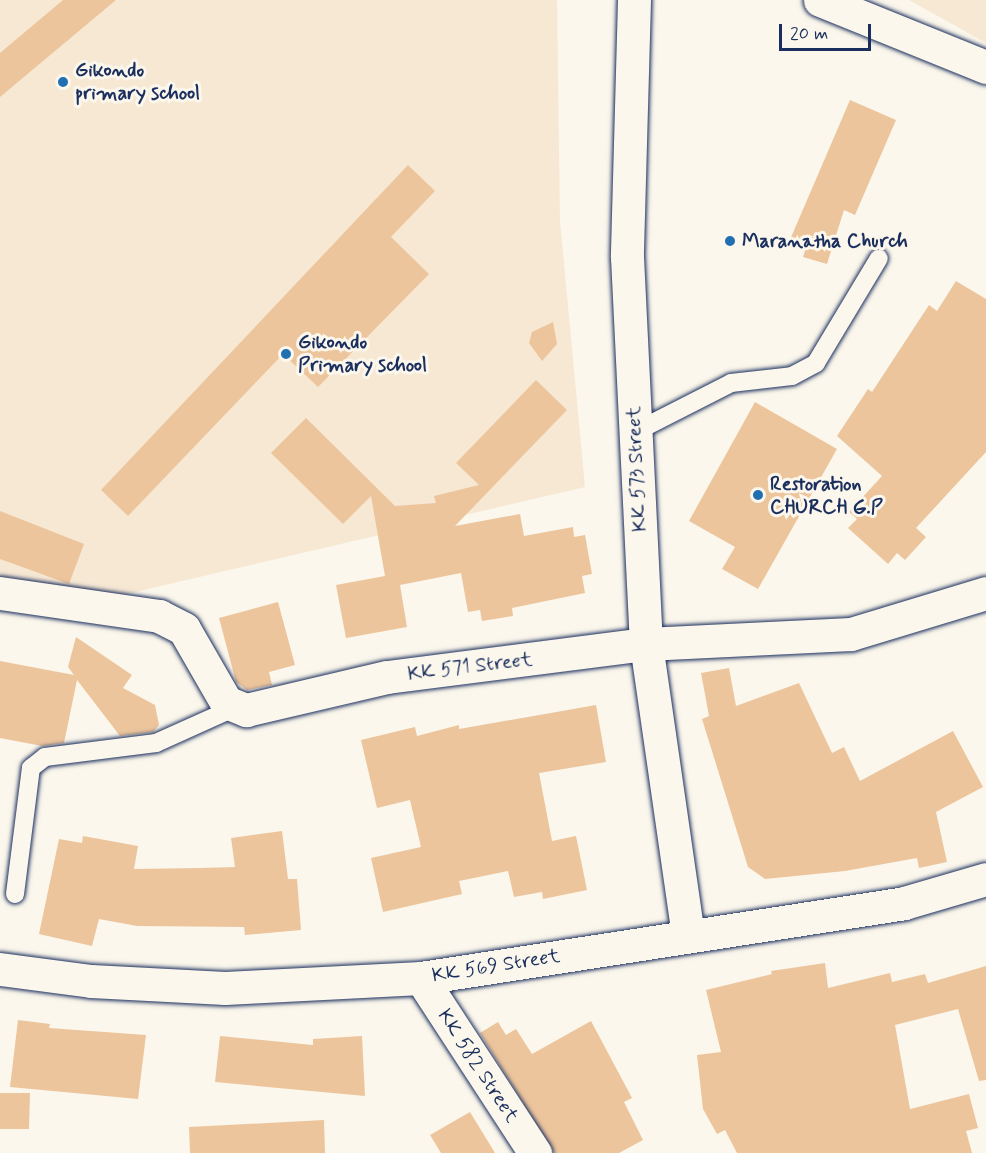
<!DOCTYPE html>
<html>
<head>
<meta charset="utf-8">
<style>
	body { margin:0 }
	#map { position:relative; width:986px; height:1153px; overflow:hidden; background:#fbf7ec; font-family:Mynerve,sans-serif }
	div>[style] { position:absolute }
	.built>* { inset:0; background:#f7e8d4 }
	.building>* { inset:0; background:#edc59d }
	.roads { filter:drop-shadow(0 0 2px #1b2f5e) drop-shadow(0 0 2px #1b2f5e) }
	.lane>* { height:18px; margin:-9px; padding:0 9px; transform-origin:9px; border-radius:9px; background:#fbf7ec }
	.street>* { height:33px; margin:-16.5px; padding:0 16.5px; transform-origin:16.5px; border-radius:16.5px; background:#fbf7ec }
	.secondary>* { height:33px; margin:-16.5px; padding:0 16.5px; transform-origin:16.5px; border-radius:16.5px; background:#fbf7ec }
	.dots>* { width:16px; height:16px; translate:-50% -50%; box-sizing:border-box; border:3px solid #fbf7ec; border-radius:50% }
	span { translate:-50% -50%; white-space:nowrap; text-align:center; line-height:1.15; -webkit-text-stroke:6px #fbf7ec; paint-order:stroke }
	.poi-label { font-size:20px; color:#1b2f5e; font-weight:700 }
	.left { translate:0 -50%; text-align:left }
	.street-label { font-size:20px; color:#1b2f5e }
	.scale { position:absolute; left:779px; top:24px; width:92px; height:27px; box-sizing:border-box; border:3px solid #1b2f5e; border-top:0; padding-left:8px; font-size:18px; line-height:21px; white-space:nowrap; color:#1b2f5e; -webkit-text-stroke:4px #fbf7ec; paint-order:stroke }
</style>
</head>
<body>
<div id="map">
	<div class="built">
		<i style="clip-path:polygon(0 0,557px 0,560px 221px,585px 487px,118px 596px,0 581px)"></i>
		<i style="clip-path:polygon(909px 0,986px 0,986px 43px)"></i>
	</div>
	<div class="building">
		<i style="clip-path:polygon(63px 0,116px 0,0 97px,0 53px)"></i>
		<i style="clip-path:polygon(850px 100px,896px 120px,855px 215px,844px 210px,827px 264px,803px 257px,806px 247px,789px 242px)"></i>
		<i style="clip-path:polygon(408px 165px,435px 191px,391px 237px,429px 274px,318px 387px,283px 354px,128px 516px,101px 490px)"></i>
		<i style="clip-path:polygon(956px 281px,986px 299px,986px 452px,916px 528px,926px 537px,905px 560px,897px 553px,888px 564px,848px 528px,857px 519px,849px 512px,882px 476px,837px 436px,868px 389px,872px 392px,929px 305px,937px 311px)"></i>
		<i style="clip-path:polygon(553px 322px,557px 344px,542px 361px,529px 343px,532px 332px)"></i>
		<i style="clip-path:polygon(536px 380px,567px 410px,455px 526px,520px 514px,524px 536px,573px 527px,574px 537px,585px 535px,592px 574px,582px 576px,585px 593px,512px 608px,513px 616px,482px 621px,480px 610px,468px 612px,461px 573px,400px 585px,407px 627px,346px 638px,336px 585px,385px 576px,371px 496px,343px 524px,271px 453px,306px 418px,395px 506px,436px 503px,434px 496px,479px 485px,456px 463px)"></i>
		<i style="clip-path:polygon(755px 402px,837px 449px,758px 589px,722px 569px,735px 547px,689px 521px)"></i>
		<i style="clip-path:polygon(0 511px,84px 544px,69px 584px,0 559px)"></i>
		<i style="clip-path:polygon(278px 602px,295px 665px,269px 672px,272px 685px,247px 690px,236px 682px,219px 618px)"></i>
		<i style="clip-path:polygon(76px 637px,132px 675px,123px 688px,155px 705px,159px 725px,153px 732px,120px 736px,77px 680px,64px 743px,42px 746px,0 738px,0 661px,74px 675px,68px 667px)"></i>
		<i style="clip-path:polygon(729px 668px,736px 706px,799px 683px,832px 753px,844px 747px,860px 781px,953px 731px,983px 787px,936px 812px,947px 862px,919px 868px,917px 858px,845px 871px,765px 879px,748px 867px,702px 719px,709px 716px,701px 673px)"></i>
		<i style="clip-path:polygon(596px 705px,606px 762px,539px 773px,552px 841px,576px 836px,587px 890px,543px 899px,542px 892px,514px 897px,508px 871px,459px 881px,462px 894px,383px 912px,371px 858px,421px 847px,410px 800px,377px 808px,361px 740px,415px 727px,417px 736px,459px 725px,459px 729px)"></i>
		<i style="clip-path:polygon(282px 831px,288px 879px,297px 879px,301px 930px,245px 935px,244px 927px,137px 926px,99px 919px,92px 946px,39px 934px,59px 839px,82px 843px,83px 836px,138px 846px,134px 869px,200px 868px,235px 867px,231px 838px)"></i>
		<i style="clip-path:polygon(825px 963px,828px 988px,890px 973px,892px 982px,925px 974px,928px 983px,986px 966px,986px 1080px,979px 1081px,958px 1009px,895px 1025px,910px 1109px,969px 1094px,978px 1128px,966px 1131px,972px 1153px,737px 1153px,725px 1130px,717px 1134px,703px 1109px,697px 1055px,721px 1052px,706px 990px,772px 974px,771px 971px)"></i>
		<i style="clip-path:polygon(18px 1020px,50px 1024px,49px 1028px,146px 1035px,138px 1099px,10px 1087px)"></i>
		<i style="clip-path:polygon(591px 1021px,632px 1098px,624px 1102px,643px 1140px,619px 1153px,554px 1153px,480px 1033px,498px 1022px,506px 1035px,516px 1029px,532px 1054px)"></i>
		<i style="clip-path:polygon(220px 1036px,313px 1045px,313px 1039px,362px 1036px,365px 1096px,215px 1082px)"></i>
		<i style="clip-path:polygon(0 1093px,30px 1093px,29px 1129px,0 1129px)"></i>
		<i style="clip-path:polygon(470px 1112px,495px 1153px,441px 1153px,430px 1135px)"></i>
		<i style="clip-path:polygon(324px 1120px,325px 1153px,190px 1153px,189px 1127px)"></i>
	</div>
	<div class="roads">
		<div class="lane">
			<i style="left:635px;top:432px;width:108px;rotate:-27deg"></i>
			<i style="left:731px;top:383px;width:61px;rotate:-6.5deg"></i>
			<i style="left:792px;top:376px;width:27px;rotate:-28deg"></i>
			<i style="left:816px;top:363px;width:122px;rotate:-59deg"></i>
			<i style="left:15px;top:894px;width:127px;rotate:-82.8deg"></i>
			<i style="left:31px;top:768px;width:18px;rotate:-38deg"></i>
			<i style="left:45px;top:757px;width:112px;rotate:-7.2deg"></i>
			<i style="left:156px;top:743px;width:85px;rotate:-24.2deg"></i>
		</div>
		<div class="street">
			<i style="left:634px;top:0;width:257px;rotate:91.6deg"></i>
			<i style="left:627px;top:257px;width:387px;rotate:87.2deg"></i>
			<i style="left:646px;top:644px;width:294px;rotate:81.8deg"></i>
			<i style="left:0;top:593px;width:161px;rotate:8.2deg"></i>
			<i style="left:159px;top:616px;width:28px;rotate:27deg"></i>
			<i style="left:184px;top:629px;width:84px;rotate:60.1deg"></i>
			<i style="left:226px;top:702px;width:22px;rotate:22deg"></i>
			<i style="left:246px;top:710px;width:145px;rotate:-13.2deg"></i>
			<i style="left:387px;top:677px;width:261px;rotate:-7.3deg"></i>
			<i style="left:646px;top:644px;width:205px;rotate:-2.8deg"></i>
			<i style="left:851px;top:634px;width:141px;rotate:-16.9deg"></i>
			<i style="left:0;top:969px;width:92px;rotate:7.5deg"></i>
			<i style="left:91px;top:981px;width:134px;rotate:3deg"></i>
			<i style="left:225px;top:988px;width:196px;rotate:-2.9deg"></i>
			<i style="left:421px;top:978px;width:489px;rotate:-8.8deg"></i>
			<i style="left:904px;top:903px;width:85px;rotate:-16.3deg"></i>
			<i style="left:421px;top:978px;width:209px;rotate:56.9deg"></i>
		</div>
		<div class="secondary">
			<i style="left:820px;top:0;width:179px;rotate:22deg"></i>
		</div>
	</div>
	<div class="dots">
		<i style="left:63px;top:82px;background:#1f6fb2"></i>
		<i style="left:730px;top:241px;background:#1f6fb2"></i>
		<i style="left:286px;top:354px;background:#1f6fb2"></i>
		<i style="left:758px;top:495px;background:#1f6fb2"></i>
	</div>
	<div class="poi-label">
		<span class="left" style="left:75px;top:82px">Gikondo<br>primary school</span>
		<span class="left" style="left:742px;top:241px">Maranatha Church</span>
		<span class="left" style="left:298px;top:354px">Gikondo<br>Primary school</span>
		<span class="left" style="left:770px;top:496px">Restoration<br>CHURCH G.P</span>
	</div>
	<div class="street-label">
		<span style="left:637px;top:469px;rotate:-93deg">KK 573 Street</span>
		<span style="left:470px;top:667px;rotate:-7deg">KK 571 Street</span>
		<span style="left:496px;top:966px;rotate:-9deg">KK 569 Street</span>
		<span style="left:478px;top:1066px;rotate:57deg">KK 582 Street</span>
	</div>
	<div class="scale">20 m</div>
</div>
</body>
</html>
